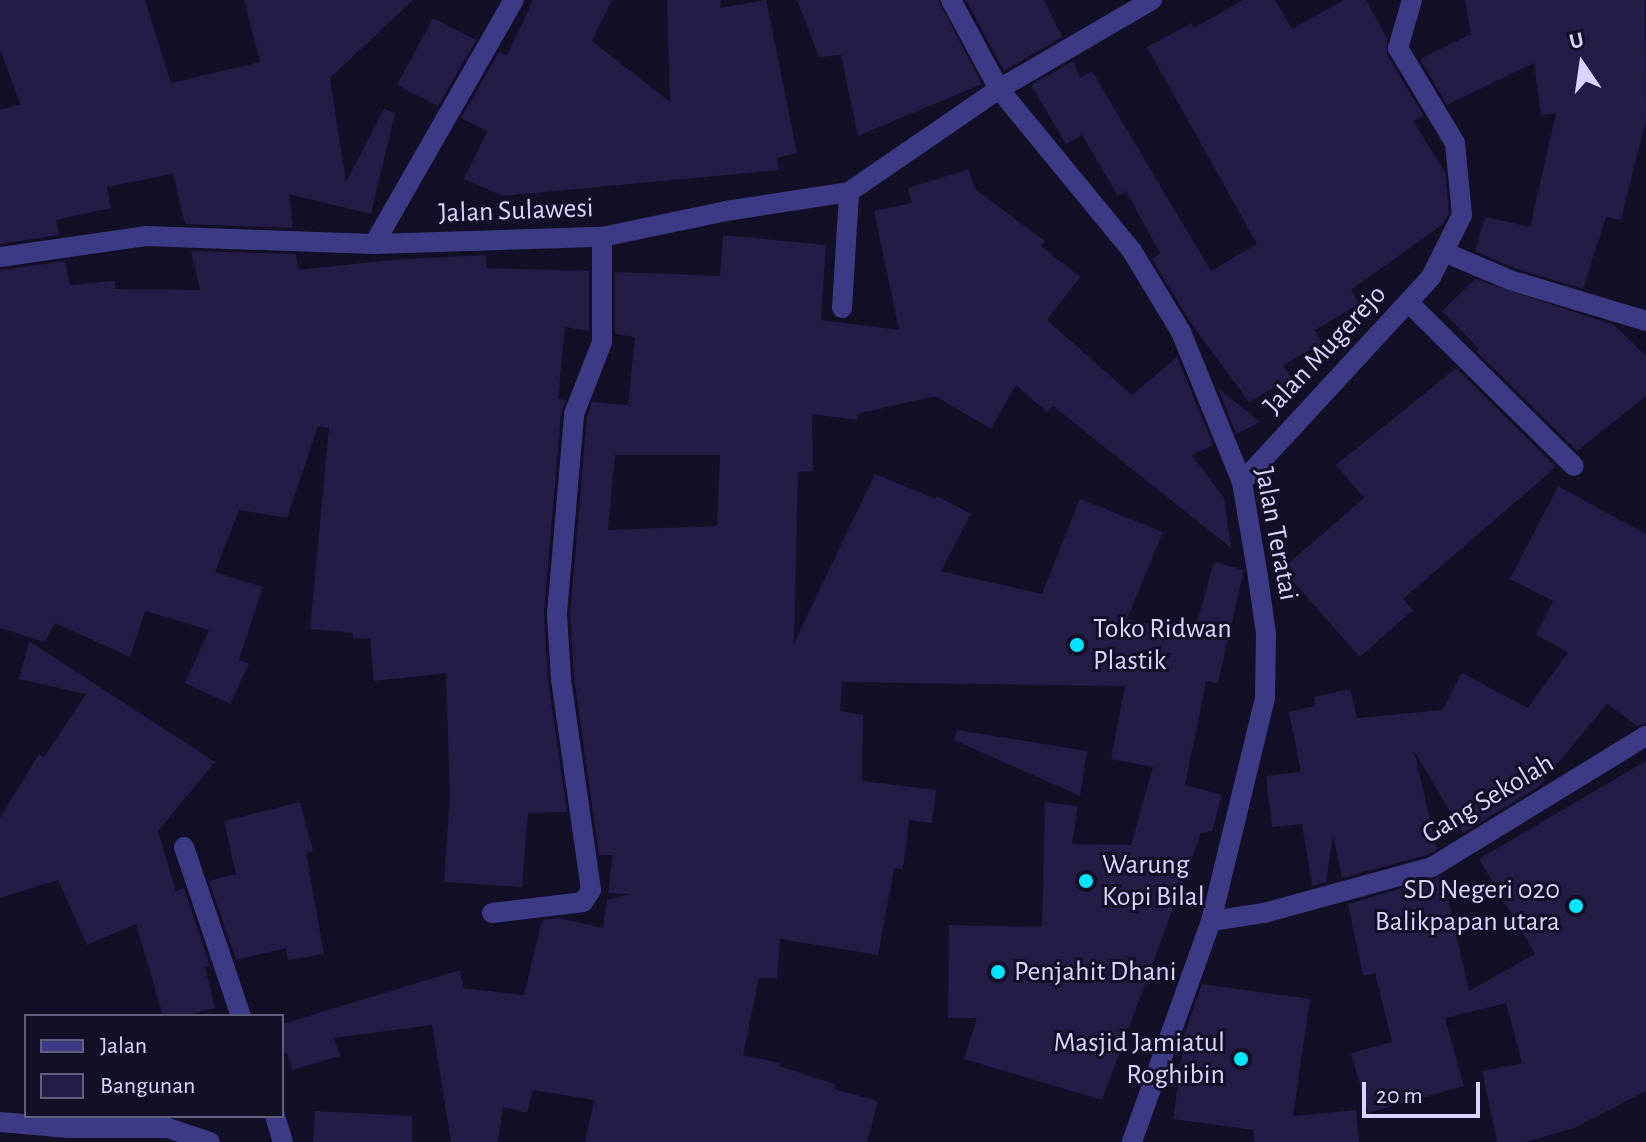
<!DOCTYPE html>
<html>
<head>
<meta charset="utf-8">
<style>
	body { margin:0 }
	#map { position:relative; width:1646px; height:1142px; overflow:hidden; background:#130f26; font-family:"Alegreya Sans",sans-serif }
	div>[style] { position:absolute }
	.building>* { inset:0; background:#241b47 }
	.minor>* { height:20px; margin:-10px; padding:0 10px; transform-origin:10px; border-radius:10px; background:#3d3a85 }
	.dots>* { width:22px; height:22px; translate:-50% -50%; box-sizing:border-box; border:4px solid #130f26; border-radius:50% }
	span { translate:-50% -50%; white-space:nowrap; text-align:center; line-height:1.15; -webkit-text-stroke:6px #130f26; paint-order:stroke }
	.street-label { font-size:28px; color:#d9d4ff }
	.poi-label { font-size:28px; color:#d9d4ff }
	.left { translate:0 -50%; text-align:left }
	.right { translate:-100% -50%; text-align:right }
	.legend { position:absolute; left:24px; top:1014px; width:260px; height:104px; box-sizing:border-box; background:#130f26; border:2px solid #625e7d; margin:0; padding:10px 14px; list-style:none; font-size:24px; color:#d9d4ff }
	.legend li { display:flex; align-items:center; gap:16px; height:40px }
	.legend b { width:40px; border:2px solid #625e7d }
	.north { position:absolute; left:1542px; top:24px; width:80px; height:80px; -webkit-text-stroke:6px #130f26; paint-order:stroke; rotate:347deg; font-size:22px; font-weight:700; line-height:32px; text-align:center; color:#d9d4ff }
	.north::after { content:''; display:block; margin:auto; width:28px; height:36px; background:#d9d4ff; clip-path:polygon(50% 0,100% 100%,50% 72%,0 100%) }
	.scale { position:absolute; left:1362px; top:1082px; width:118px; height:36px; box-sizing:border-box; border:4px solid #d9d4ff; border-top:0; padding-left:10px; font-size:24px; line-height:28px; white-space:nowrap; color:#d9d4ff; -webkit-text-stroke:6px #130f26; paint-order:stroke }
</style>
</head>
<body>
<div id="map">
	<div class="building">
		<i style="clip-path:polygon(0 0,145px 0,171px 83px,260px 62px,244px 0,413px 0,330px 78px,346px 182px,384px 109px,395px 113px,371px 214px,289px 194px,293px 228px,185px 224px,173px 174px,107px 187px,111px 208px,56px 220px,59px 235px,0 244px,0 110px,20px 104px,0 49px)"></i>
		<i style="clip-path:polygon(533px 0,612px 0,592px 41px,670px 102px,667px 0,721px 0,720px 8px,766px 0,797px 153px,777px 158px,779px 170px,503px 196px,464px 179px,487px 131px,461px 118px,499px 52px,507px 56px)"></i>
		<i style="clip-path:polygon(797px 0,938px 0,982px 84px,858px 136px,841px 55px,819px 57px)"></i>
		<i style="clip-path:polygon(966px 0,1044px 0,1062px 37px,1004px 71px)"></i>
		<i style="clip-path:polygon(1243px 0,1275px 0,1292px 29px,1344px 0,1366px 0,1387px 38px,1387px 55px,1424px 116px,1413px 121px,1445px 172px,1449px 213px,1442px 225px,1351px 290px,1359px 304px,1315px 330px,1322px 343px,1283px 365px,1291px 378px,1249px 402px,1191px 323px,1152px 259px,1160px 253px,1126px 191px,1118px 196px,1082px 135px,1066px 144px,1031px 85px,1073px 61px,1080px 78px,1092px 71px,1211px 271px,1257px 244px,1147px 47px,1192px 23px,1194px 28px)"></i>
		<i style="clip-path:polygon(1465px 0,1645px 0,1646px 120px,1621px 220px,1606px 217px,1583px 289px,1514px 268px,1475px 251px,1485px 217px,1530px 227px,1556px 113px,1541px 115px,1534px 63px,1447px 105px,1420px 59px,1471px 34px)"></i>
		<i style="clip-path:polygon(433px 18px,476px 40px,438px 106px,397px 85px)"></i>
		<i style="clip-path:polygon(evenodd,969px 169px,975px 189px,1045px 241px,1041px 246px,1080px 277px,1047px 320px,1132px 395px,1177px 357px,1213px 445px,1192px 455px,1224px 498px,1231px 548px,1053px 406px,1047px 412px,1016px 385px,991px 429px,935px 396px,858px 414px,857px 420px,812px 414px,813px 471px,798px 472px,794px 643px,875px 474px,936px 499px,937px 496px,971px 514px,941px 571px,1042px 594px,1080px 499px,1163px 532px,1127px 619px,1194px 633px,1214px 562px,1244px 570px,1218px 683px,1206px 681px,1185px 785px,1222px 795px,1212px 831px,1201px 833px,1102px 1100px,964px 1059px,977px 1018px,948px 1018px,949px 925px,1042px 927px,1045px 802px,1078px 806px,1072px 844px,1131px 845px,1153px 767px,1111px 759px,1125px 686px,842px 682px,840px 711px,863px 715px,862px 781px,936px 790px,932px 823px,909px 820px,903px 869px,894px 868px,878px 955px,780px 939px,777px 978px,759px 978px,743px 1055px,780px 1063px,779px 1066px,835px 1084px,834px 1089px,878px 1101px,867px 1142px,585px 1142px,594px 1100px,533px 1090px,527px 1113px,503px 1107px,498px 1142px,451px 1142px,432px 1025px,334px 1038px,340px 1056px,292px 1070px,287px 1053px,282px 1055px,282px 1024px,460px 970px,463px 988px,524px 995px,542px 920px,559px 918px,603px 928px,607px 900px,630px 894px,608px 893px,613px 855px,599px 855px,574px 677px,570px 614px,587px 417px,592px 402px,628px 405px,635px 337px,615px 334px,615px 272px,720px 276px,723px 235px,826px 245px,821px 320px,899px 330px,874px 211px,912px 203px,908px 188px,969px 169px,615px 455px,720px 455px,717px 526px,608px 530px,615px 455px)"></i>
		<i style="clip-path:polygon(191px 251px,296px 254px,298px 270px,390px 260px,486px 255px,486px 268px,589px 271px,589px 331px,565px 327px,558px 399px,566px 400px,561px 413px,544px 613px,548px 680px,567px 812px,528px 813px,522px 887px,444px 882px,450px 796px,446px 673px,374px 681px,370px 639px,353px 638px,353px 633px,310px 629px,329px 428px,318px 426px,287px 518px,239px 510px,215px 572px,263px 587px,239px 660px,249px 664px,230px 704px,185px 683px,209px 630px,145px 611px,130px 657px,55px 623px,45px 642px,0 628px,0 270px,65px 261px,70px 285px,115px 281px,116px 289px,200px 290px)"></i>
		<i style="clip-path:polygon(1475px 279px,1614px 325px,1646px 356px,1646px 396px,1577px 451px,1476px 351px,1479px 349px,1442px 311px)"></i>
		<i style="clip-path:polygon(1456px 368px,1556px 467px,1403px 599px,1413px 610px,1360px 657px,1282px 569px,1364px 498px,1336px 465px)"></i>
		<i style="clip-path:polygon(1218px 388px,1260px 422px,1236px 434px)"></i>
		<i style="clip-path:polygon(1558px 486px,1646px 534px,1646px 723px,1637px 726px,1607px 704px,1538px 787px,1463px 833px,1414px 751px,1437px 849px,1427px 855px,1342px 878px,1333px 835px,1326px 882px,1312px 886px,1302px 824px,1272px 827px,1266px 776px,1301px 772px,1289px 712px,1315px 706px,1314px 697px,1350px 689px,1357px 718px,1442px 710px,1462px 673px,1528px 708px,1568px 652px,1536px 635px,1553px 601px,1510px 579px)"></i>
		<i style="clip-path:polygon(29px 641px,215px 762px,158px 831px,176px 891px,184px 888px,210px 966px,205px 967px,215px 1008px,185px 1016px,163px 1016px,136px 924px,87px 945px,58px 880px,0 898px,0 818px,39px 754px,44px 757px,86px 694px,19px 679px)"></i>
		<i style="clip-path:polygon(957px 730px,1087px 751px,1080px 796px,954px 740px)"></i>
		<i style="clip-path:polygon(1646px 761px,1646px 1091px,1574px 1128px,1526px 1142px,1497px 1142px,1482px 1071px,1522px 1063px,1506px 1003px,1445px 1018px,1464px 1086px,1368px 1113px,1351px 1053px,1392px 1042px,1375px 973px,1363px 976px,1348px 904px,1443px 876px,1469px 991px,1535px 954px,1479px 859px)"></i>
		<i style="clip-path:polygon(300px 802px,313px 851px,306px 853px,324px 954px,288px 960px,286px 948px,236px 960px,209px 881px,236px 874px,224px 821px)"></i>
		<i style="clip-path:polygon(1202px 984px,1310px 999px,1293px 1116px,1356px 1110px,1359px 1142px,1254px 1142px,1254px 1130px,1173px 1119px,1186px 1030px)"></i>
		<i style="clip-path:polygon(315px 1111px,412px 1116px,412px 1142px,313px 1142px)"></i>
	</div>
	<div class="minor">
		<i style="left:951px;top:0;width:101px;rotate:61.7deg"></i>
		<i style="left:999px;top:89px;width:210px;rotate:50.6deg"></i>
		<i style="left:1132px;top:251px;width:95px;rotate:58.8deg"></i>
		<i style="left:1181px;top:332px;width:162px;rotate:67.9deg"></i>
		<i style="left:1242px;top:482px;width:96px;rotate:80.4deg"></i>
		<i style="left:1258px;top:577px;width:58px;rotate:82deg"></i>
		<i style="left:1266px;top:634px;width:64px;rotate:90.9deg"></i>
		<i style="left:1265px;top:698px;width:229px;rotate:103.6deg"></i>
		<i style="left:1211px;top:921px;width:235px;rotate:109.7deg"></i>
		<i style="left:374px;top:244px;width:281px;rotate:-60.2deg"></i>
		<i style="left:1444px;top:252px;width:72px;rotate:23deg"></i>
		<i style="left:1510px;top:280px;width:142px;rotate:16.8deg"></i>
		<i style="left:0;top:257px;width:147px;rotate:-8.2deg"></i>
		<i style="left:145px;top:236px;width:229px;rotate:2deg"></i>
		<i style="left:374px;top:244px;width:228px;rotate:-1.8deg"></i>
		<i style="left:602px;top:237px;width:127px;rotate:-11.8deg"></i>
		<i style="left:726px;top:211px;width:124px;rotate:-8.8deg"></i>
		<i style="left:849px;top:192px;width:182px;rotate:-34.5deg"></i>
		<i style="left:999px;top:89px;width:177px;rotate:-30.2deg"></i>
		<i style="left:1408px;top:302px;width:233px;rotate:44.7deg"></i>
		<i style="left:842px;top:308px;width:116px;rotate:-86.5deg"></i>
		<i style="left:1242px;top:482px;width:279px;rotate:-47.3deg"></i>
		<i style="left:1431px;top:277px;width:69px;rotate:-63.4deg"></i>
		<i style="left:1462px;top:215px;width:72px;rotate:-95.6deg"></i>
		<i style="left:1455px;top:143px;width:111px;rotate:-121deg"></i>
		<i style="left:1398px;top:48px;width:50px;rotate:-73.7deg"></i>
		<i style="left:184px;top:847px;width:178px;rotate:71.4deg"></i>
		<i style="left:492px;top:913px;width:92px;rotate:-6.9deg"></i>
		<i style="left:583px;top:902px;width:14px;rotate:-56deg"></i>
		<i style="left:591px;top:890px;width:214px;rotate:-98.1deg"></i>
		<i style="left:561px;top:678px;width:64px;rotate:-93.6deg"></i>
		<i style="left:557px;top:614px;width:201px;rotate:-85.1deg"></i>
		<i style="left:574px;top:414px;width:77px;rotate:-68.7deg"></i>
		<i style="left:602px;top:342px;width:105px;rotate:-90deg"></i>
		<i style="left:1211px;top:921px;width:54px;rotate:-8.6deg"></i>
		<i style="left:1264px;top:913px;width:174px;rotate:-15.3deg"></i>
		<i style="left:1432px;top:867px;width:251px;rotate:-31.5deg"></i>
		<i style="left:275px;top:1116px;width:27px;rotate:73deg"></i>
		<i style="left:0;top:1122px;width:69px;rotate:5deg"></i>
		<i style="left:69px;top:1128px;width:99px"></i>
		<i style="left:168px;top:1128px;width:44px;rotate:18.4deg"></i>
	</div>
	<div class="dots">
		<i style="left:1077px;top:645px;background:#00e5ff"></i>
		<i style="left:1086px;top:881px;background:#00e5ff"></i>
		<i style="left:1576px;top:906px;background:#00e5ff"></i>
		<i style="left:998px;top:972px;background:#00e5ff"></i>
		<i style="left:1241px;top:1059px;background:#00e5ff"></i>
	</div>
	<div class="street-label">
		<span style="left:516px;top:211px;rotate:-2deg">Jalan Sulawesi</span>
		<span style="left:1325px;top:350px;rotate:-47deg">Jalan Mugerejo</span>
		<span style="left:1276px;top:534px;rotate:79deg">Jalan Teratai</span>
		<span style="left:1488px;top:799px;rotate:-31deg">Gang Sekolah</span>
	</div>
	<div class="poi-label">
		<span class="left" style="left:1093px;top:645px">Toko Ridwan<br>Plastik</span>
		<span class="left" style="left:1102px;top:881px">Warung<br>Kopi Bilal</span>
		<span class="right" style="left:1560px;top:906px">SD Negeri 020<br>Balikpapan utara</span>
		<span class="left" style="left:1014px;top:972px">Penjahit Dhani</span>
		<span class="right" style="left:1225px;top:1059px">Masjid Jamiatul<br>Roghibin</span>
	</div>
	<ul class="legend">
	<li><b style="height:10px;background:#3d3a85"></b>Jalan</li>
	<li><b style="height:22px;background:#241b47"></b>Bangunan</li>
	</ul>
	<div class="north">U</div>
	<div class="scale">20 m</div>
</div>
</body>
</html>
